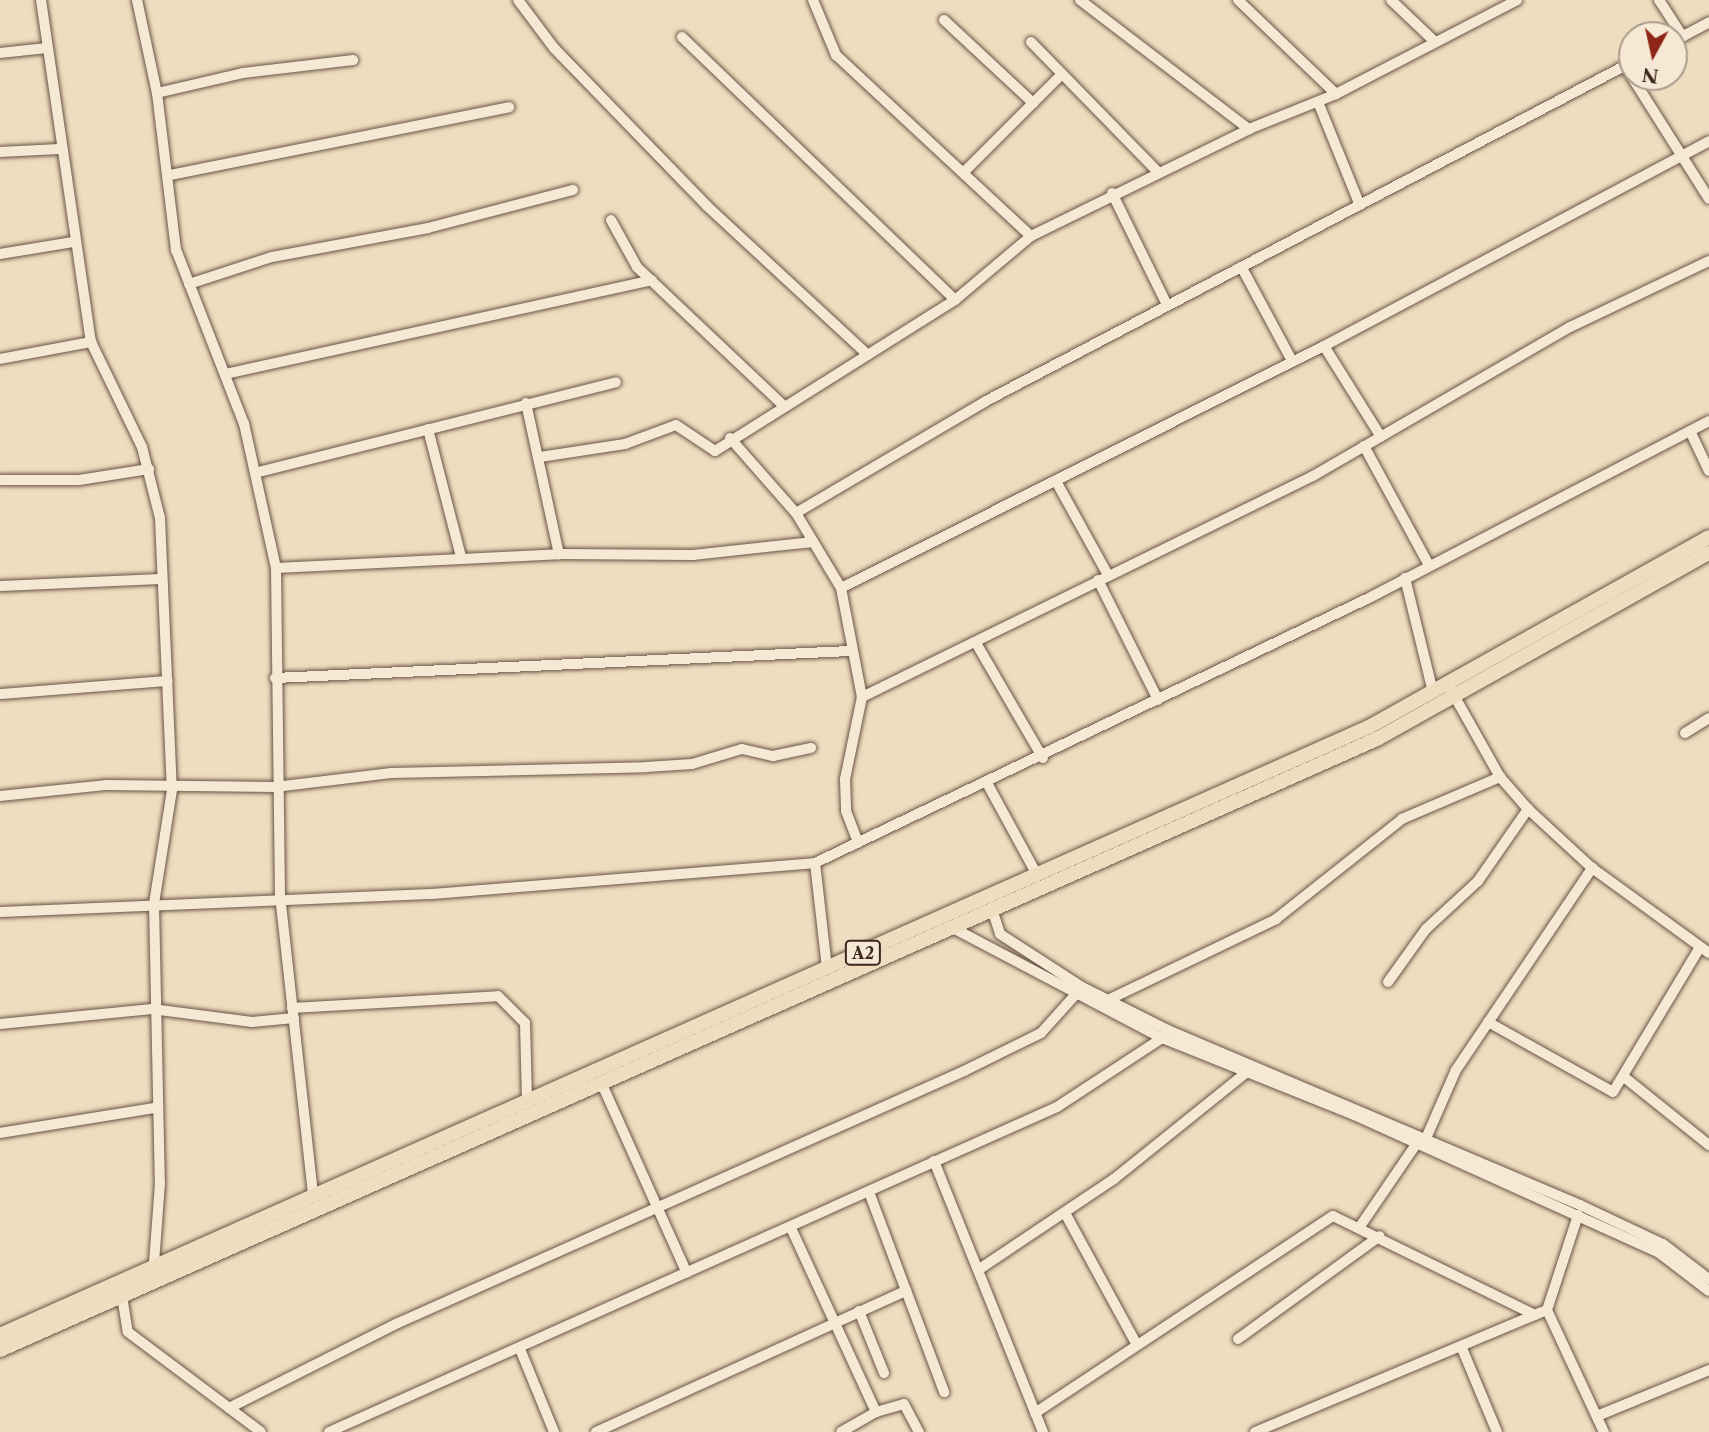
<!DOCTYPE html>
<html>
<head>
<meta charset="utf-8">
<style>
	body { margin:0 }
	#map { position:relative; width:1709px; height:1432px; overflow:hidden; background:#efddbf; font-family:"Libre Caslon Text",serif }
	div>[style] { position:absolute }
	.roads { filter:drop-shadow(0 0 2px #695446) drop-shadow(0 0 2px #695446) }
	.minor>* { height:10px; margin:-5px; padding:0 5px; transform-origin:5px; border-radius:5px; background:#f5e9d5 }
	.highway>* { height:14px; margin:-7px; padding:0 7px; transform-origin:7px; border-radius:7px; background:#efddbf }
	span { translate:-50% -50%; white-space:nowrap; text-align:center; line-height:1.15; -webkit-text-stroke:7px #f5e9d5; paint-order:stroke }
	.shield-label span { padding:2px 5px; background:#f5e9d5; border:2px solid; border-radius:5px; -webkit-text-stroke-width:0 }
	.shield-label { font-size:16px; color:#3c261d; font-weight:700 }
	.north { position:absolute; left:1618px; top:21px; width:70px; height:70px; box-sizing:border-box; background:#f5e9d5; border:2px solid #ab9b8b; border-radius:50%; rotate:188deg; font-size:19px; font-weight:700; line-height:28px; text-align:center; color:#3c261d }
	.north::after { content:''; display:block; margin:auto; width:24px; height:32px; background:#8f2418; clip-path:polygon(50% 0,100% 100%,50% 72%,0 100%) }
</style>
</head>
<body>
<div id="map">
	<div class="roads">
		<div class="minor">
			<i style="left:41px;top:0;width:346px;rotate:81.7deg"></i>
			<i style="left:91px;top:342px;width:117px;rotate:64.1deg"></i>
			<i style="left:142px;top:447px;width:73px;rotate:75.8deg"></i>
			<i style="left:160px;top:518px;width:272px;rotate:87.5deg"></i>
			<i style="left:172px;top:790px;width:115px;rotate:99deg"></i>
			<i style="left:154px;top:904px;width:279px;rotate:88.8deg"></i>
			<i style="left:160px;top:1183px;width:80px;rotate:94.3deg"></i>
			<i style="left:137px;top:0;width:95px;rotate:77.9deg"></i>
			<i style="left:518px;top:0;width:60px;rotate:53.1deg"></i>
			<i style="left:554px;top:48px;width:220px;rotate:45.9deg"></i>
			<i style="left:707px;top:206px;width:219px;rotate:42.8deg"></i>
			<i style="left:813px;top:0;width:60px;rotate:67.3deg"></i>
			<i style="left:836px;top:55px;width:266px;rotate:42.9deg"></i>
			<i style="left:1080px;top:0;width:213px;rotate:37.4deg"></i>
			<i style="left:1238px;top:0;width:136px;rotate:43.8deg"></i>
			<i style="left:1391px;top:0;width:59px;rotate:43.6deg"></i>
			<i style="left:1659px;top:0;width:44px;rotate:57deg"></i>
			<i style="left:944px;top:20px;width:122px;rotate:43deg"></i>
			<i style="left:682px;top:37px;width:379px;rotate:43.9deg"></i>
			<i style="left:1674px;top:41px;width:40px;rotate:-28deg"></i>
			<i style="left:1031px;top:42px;width:180px;rotate:45.7deg"></i>
			<i style="left:0;top:53px;width:47px;rotate:-6.1deg"></i>
			<i style="left:1625px;top:66px;width:157px;rotate:57.7deg"></i>
			<i style="left:1318px;top:102px;width:109px;rotate:67.9deg"></i>
			<i style="left:0;top:152px;width:59px;rotate:-2.9deg"></i>
			<i style="left:966px;top:170px;width:134px;rotate:-45deg"></i>
			<i style="left:170px;top:175px;width:346px;rotate:-11.3deg"></i>
			<i style="left:1112px;top:193px;width:125px;rotate:63.8deg"></i>
			<i style="left:611px;top:220px;width:54px;rotate:61deg"></i>
			<i style="left:637px;top:267px;width:201px;rotate:43.4deg"></i>
			<i style="left:0;top:254px;width:74px;rotate:-9.3deg"></i>
			<i style="left:1242px;top:268px;width:106px;rotate:61.7deg"></i>
			<i style="left:189px;top:284px;width:87px;rotate:-18deg"></i>
			<i style="left:272px;top:257px;width:159px;rotate:-10.5deg"></i>
			<i style="left:428px;top:228px;width:150px;rotate:-14.7deg"></i>
			<i style="left:1324px;top:346px;width:107px;rotate:57.9deg"></i>
			<i style="left:0;top:359px;width:93px;rotate:-10.6deg"></i>
			<i style="left:225px;top:374px;width:437px;rotate:-12.4deg"></i>
			<i style="left:526px;top:403px;width:155px;rotate:77.7deg"></i>
			<i style="left:428px;top:429px;width:132px;rotate:75.5deg"></i>
			<i style="left:1690px;top:431px;width:44px;rotate:64.6deg"></i>
			<i style="left:730px;top:438px;width:100px;rotate:48.7deg"></i>
			<i style="left:796px;top:513px;width:87px;rotate:59deg"></i>
			<i style="left:841px;top:588px;width:111px;rotate:79.1deg"></i>
			<i style="left:862px;top:697px;width:84px;rotate:101.7deg"></i>
			<i style="left:845px;top:779px;width:32px;rotate:88deg"></i>
			<i style="left:846px;top:811px;width:34px;rotate:69deg"></i>
			<i style="left:1364px;top:446px;width:136px;rotate:61.4deg"></i>
			<i style="left:540px;top:457px;width:86px;rotate:-8.7deg"></i>
			<i style="left:625px;top:444px;width:54px;rotate:-20.4deg"></i>
			<i style="left:676px;top:425px;width:47px;rotate:33.7deg"></i>
			<i style="left:715px;top:451px;width:284px;rotate:-32.2deg"></i>
			<i style="left:955px;top:300px;width:99px;rotate:-40.1deg"></i>
			<i style="left:1031px;top:236px;width:243px;rotate:-26.1deg"></i>
			<i style="left:1249px;top:129px;width:94px;rotate:-21.9deg"></i>
			<i style="left:1336px;top:94px;width:204px;rotate:-27.4deg"></i>
			<i style="left:259px;top:472px;width:368px;rotate:-14.1deg"></i>
			<i style="left:0;top:480px;width:79px"></i>
			<i style="left:79px;top:480px;width:71px;rotate:-8.9deg"></i>
			<i style="left:1057px;top:483px;width:105px;rotate:61deg"></i>
			<i style="left:796px;top:513px;width:221px;rotate:-30.5deg"></i>
			<i style="left:986px;top:401px;width:730px;rotate:-27.69deg"></i>
			<i style="left:276px;top:568px;width:283px;rotate:-2.8deg"></i>
			<i style="left:559px;top:554px;width:134px;rotate:0.4deg"></i>
			<i style="left:693px;top:555px;width:121px;rotate:-6.2deg"></i>
			<i style="left:1405px;top:578px;width:117px;rotate:76.2deg"></i>
			<i style="left:1098px;top:580px;width:134px;rotate:63.4deg"></i>
			<i style="left:0;top:586px;width:161px;rotate:-2.5deg"></i>
			<i style="left:841px;top:588px;width:540px;rotate:-26.61deg"></i>
			<i style="left:1324px;top:346px;width:436px;rotate:-28deg"></i>
			<i style="left:976px;top:643px;width:133px;rotate:59.8deg"></i>
			<i style="left:275px;top:678px;width:576px;rotate:-2.69deg"></i>
			<i style="left:1451px;top:690px;width:100px;rotate:60.6deg"></i>
			<i style="left:1500px;top:777px;width:43px;rotate:48.8deg"></i>
			<i style="left:1528px;top:809px;width:87px;rotate:42.7deg"></i>
			<i style="left:1592px;top:868px;width:145px;rotate:36deg"></i>
			<i style="left:0;top:694px;width:168px;rotate:-4.5deg"></i>
			<i style="left:862px;top:697px;width:502px;rotate:-26.11deg"></i>
			<i style="left:1313px;top:476px;width:297px;rotate:-30.1deg"></i>
			<i style="left:1570px;top:327px;width:154px;rotate:-25.4deg"></i>
			<i style="left:1685px;top:733px;width:28px;rotate:-32deg"></i>
			<i style="left:987px;top:783px;width:100px;rotate:61.4deg"></i>
			<i style="left:0;top:796px;width:108px;rotate:-5.9deg"></i>
			<i style="left:107px;top:785px;width:168px;rotate:0.7deg"></i>
			<i style="left:275px;top:787px;width:117px;rotate:-6.9deg"></i>
			<i style="left:391px;top:773px;width:255px;rotate:-1.3deg"></i>
			<i style="left:646px;top:767px;width:46px;rotate:-3.7deg"></i>
			<i style="left:692px;top:764px;width:52px;rotate:-16.7deg"></i>
			<i style="left:742px;top:749px;width:32px;rotate:13deg"></i>
			<i style="left:773px;top:756px;width:39px;rotate:-12deg"></i>
			<i style="left:815px;top:863px;width:106px;rotate:83.5deg"></i>
			<i style="left:992px;top:909px;width:26px;rotate:72deg"></i>
			<i style="left:1000px;top:934px;width:98px;rotate:32.9deg"></i>
			<i style="left:1082px;top:987px;width:96px;rotate:26.6deg"></i>
			<i style="left:1168px;top:1030px;width:448px;rotate:23deg"></i>
			<i style="left:1580px;top:1205px;width:92px;rotate:25.2deg"></i>
			<i style="left:1663px;top:1244px;width:58px;rotate:37.3deg"></i>
			<i style="left:0;top:912px;width:431px;rotate:-2.4deg"></i>
			<i style="left:431px;top:894px;width:385px;rotate:-4.6deg"></i>
			<i style="left:815px;top:863px;width:616px;rotate:-25.57deg"></i>
			<i style="left:1371px;top:597px;width:381px;rotate:-27.5deg"></i>
			<i style="left:953px;top:928px;width:236px;rotate:27.8deg"></i>
			<i style="left:1162px;top:1038px;width:205px;rotate:21.8deg"></i>
			<i style="left:1352px;top:1114px;width:336px;rotate:24.3deg"></i>
			<i style="left:1658px;top:1252px;width:64px;rotate:37.4deg"></i>
			<i style="left:1388px;top:982px;width:65px;rotate:-54.4deg"></i>
			<i style="left:1426px;top:929px;width:71px;rotate:-42.7deg"></i>
			<i style="left:1478px;top:881px;width:88px;rotate:-55.2deg"></i>
			<i style="left:1108px;top:1000px;width:187px;rotate:-25.7deg"></i>
			<i style="left:1276px;top:919px;width:161px;rotate:-38.4deg"></i>
			<i style="left:1402px;top:819px;width:107px;rotate:-23.2deg"></i>
			<i style="left:292px;top:1008px;width:206px;rotate:-3.3deg"></i>
			<i style="left:498px;top:996px;width:38px;rotate:45deg"></i>
			<i style="left:525px;top:1023px;width:77px;rotate:88.5deg"></i>
			<i style="left:1488px;top:1022px;width:143px;rotate:29.2deg"></i>
			<i style="left:1613px;top:1092px;width:169px;rotate:-59deg"></i>
			<i style="left:0;top:1024px;width:153px;rotate:-5.6deg"></i>
			<i style="left:152px;top:1009px;width:101px;rotate:7.4deg"></i>
			<i style="left:252px;top:1022px;width:42px;rotate:-5.4deg"></i>
			<i style="left:1624px;top:1077px;width:109px;rotate:38.7deg"></i>
			<i style="left:601px;top:1082px;width:209px;rotate:65.8deg"></i>
			<i style="left:0;top:1133px;width:156px;rotate:-9.2deg"></i>
			<i style="left:1427px;top:1136px;width:72px;rotate:-66.3deg"></i>
			<i style="left:1456px;top:1070px;width:244px;rotate:-56deg"></i>
			<i style="left:934px;top:1161px;width:292px;rotate:68.1deg"></i>
			<i style="left:869px;top:1192px;width:214px;rotate:69.4deg"></i>
			<i style="left:313px;top:1194px;width:300px;rotate:-96.3deg"></i>
			<i style="left:280px;top:896px;width:328px;rotate:-90.7deg"></i>
			<i style="left:276px;top:568px;width:148px;rotate:-102.5deg"></i>
			<i style="left:244px;top:424px;width:187px;rotate:-111.3deg"></i>
			<i style="left:176px;top:250px;width:158px;rotate:-96.9deg"></i>
			<i style="left:157px;top:93px;width:88px;rotate:-13.1deg"></i>
			<i style="left:243px;top:73px;width:111px;rotate:-6.7deg"></i>
			<i style="left:1065px;top:1213px;width:150px;rotate:61.4deg"></i>
			<i style="left:1361px;top:1225px;width:99px;rotate:-55.7deg"></i>
			<i style="left:791px;top:1228px;width:203px;rotate:65.2deg"></i>
			<i style="left:876px;top:1412px;width:40px;rotate:150.3deg"></i>
			<i style="left:978px;top:1270px;width:164px;rotate:-33.8deg"></i>
			<i style="left:1114px;top:1179px;width:169px;rotate:-38.8deg"></i>
			<i style="left:122px;top:1296px;width:36px;rotate:81deg"></i>
			<i style="left:128px;top:1332px;width:166px;rotate:36.9deg"></i>
			<i style="left:1547px;top:1310px;width:135px;rotate:65deg"></i>
			<i style="left:859px;top:1311px;width:67px;rotate:68deg"></i>
			<i style="left:1238px;top:1339px;width:175px;rotate:-36deg"></i>
			<i style="left:1461px;top:1346px;width:93px;rotate:67.3deg"></i>
			<i style="left:520px;top:1349px;width:90px;rotate:67.7deg"></i>
			<i style="left:229px;top:1408px;width:189px;rotate:-26.7deg"></i>
			<i style="left:398px;top:1323px;width:620px;rotate:-24deg"></i>
			<i style="left:964px;top:1071px;width:86px;rotate:-26.3deg"></i>
			<i style="left:1041px;top:1033px;width:52px;rotate:-48.1deg"></i>
			<i style="left:876px;top:1412px;width:29px;rotate:-16deg"></i>
			<i style="left:904px;top:1404px;width:32px;rotate:62deg"></i>
			<i style="left:1035px;top:1413px;width:357px;rotate:-33.5deg"></i>
			<i style="left:1333px;top:1216px;width:225px;rotate:26.1deg"></i>
			<i style="left:1597px;top:1416px;width:121px;rotate:-22.3deg"></i>
			<i style="left:329px;top:1432px;width:797px;rotate:-24.06deg"></i>
			<i style="left:1057px;top:1107px;width:126px;rotate:-33.3deg"></i>
			<i style="left:596px;top:1432px;width:341px;rotate:-24.5deg"></i>
			<i style="left:1255px;top:1432px;width:316px;rotate:-22.7deg"></i>
			<i style="left:1547px;top:1310px;width:100px;rotate:-71.9deg"></i>
		</div>
		<div class="highway">
			<i style="left:0;top:1335px;width:1498px;rotate:-23.95deg"></i>
			<i style="left:1369px;top:727px;width:389px;rotate:-29.2deg"></i>
			<i style="left:0;top:1350px;width:1506px;rotate:-23.93deg"></i>
			<i style="left:1377px;top:739px;width:381px;rotate:-29.3deg"></i>
		</div>
	</div>
	<div class="shield-label">
		<span style="left:863px;top:953px">A2</span>
	</div>
	<div class="north">N</div>
</div>
</body>
</html>
